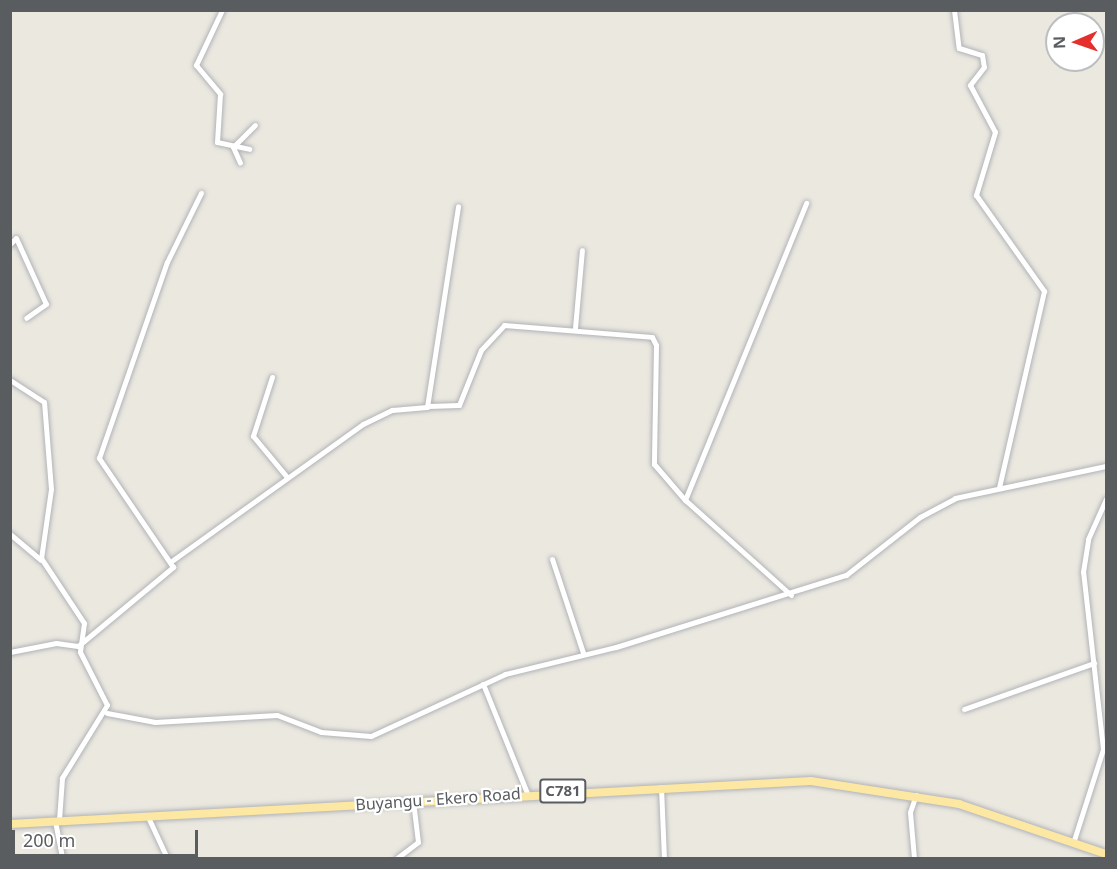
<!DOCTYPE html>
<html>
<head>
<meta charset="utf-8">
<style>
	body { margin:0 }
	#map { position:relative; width:1117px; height:869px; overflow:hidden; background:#ebe8e0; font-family:"Noto Sans",sans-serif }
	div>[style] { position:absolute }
	.roads { filter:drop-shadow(0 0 2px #b1b3b7) drop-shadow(0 0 2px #b1b3b7) }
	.street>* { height:5px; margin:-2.5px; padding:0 2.5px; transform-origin:2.5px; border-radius:2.5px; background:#fff }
	.primary>* { height:8px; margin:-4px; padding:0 4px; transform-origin:4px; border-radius:4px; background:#fde8a3 }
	span { translate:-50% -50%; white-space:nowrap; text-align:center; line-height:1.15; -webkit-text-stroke:4.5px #fff; paint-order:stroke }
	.shield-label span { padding:2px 4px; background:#fff; border:2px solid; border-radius:4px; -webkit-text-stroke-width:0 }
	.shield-label { font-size:15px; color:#595d60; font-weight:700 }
	.street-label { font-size:16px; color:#595d60 }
	.frame { position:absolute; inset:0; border:12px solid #595d60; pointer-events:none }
	.north { position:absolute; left:1045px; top:12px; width:60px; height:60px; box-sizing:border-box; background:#fff; border:2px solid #bdbebf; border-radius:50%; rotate:268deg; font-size:16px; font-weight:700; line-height:24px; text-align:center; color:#595d60 }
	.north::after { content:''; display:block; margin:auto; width:21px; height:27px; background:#e42f2d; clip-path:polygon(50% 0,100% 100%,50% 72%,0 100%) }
	.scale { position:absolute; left:12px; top:830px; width:186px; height:27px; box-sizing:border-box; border:3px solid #595d60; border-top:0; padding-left:8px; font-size:18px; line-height:21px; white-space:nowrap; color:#595d60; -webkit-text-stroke:4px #fff; paint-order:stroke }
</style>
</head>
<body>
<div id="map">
	<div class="roads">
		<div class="street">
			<i style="left:222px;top:10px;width:61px;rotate:115.3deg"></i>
			<i style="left:196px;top:65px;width:38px;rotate:50deg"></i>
			<i style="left:220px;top:94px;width:48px;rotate:93.6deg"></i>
			<i style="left:217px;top:142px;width:33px;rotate:12deg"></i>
			<i style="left:954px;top:10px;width:38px;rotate:83deg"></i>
			<i style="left:959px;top:48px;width:24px;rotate:17deg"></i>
			<i style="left:982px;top:55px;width:12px;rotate:81deg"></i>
			<i style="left:984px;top:67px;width:23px;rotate:128deg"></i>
			<i style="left:970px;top:85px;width:53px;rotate:62deg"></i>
			<i style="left:995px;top:132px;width:66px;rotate:106.8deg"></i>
			<i style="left:976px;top:195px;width:118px;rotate:54.7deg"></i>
			<i style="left:1044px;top:291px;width:201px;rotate:102.9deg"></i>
			<i style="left:233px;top:147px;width:31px;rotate:-45deg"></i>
			<i style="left:233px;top:147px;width:17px;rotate:66deg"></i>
			<i style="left:10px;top:244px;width:8px;rotate:-45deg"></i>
			<i style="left:16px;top:238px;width:72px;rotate:65.6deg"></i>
			<i style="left:46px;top:304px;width:24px;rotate:145deg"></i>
			<i style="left:575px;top:328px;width:78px;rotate:-84.9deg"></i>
			<i style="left:272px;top:377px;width:62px;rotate:107.9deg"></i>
			<i style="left:253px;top:436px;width:53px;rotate:50.3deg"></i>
			<i style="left:10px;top:380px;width:40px;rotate:32.9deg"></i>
			<i style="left:44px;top:402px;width:87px;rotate:85.4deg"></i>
			<i style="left:51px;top:489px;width:70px;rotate:98.2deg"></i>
			<i style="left:41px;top:558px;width:78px;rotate:56.5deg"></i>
			<i style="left:84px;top:623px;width:29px;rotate:98deg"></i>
			<i style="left:80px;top:652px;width:59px;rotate:63deg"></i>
			<i style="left:107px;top:705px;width:86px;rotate:121.7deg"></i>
			<i style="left:62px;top:778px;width:42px;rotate:94.1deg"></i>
			<i style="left:428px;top:406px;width:31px;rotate:-2deg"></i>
			<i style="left:459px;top:405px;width:59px;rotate:-68.2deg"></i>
			<i style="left:481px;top:350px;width:34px;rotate:-47deg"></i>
			<i style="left:504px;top:325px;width:148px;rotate:4.6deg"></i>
			<i style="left:652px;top:337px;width:9px;rotate:63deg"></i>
			<i style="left:656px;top:345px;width:119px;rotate:91deg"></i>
			<i style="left:654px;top:464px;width:48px;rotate:49.3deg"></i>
			<i style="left:10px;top:534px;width:40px;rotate:40deg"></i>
			<i style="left:552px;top:559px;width:99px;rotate:71.7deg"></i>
			<i style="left:173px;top:560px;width:234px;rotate:-35.6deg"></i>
			<i style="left:363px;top:424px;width:32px;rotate:-26deg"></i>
			<i style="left:392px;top:410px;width:35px;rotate:-5deg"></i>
			<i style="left:427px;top:407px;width:203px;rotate:-81.2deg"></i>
			<i style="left:791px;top:595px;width:142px;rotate:-138.1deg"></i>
			<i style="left:685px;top:500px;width:321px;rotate:-67.8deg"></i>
			<i style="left:78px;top:646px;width:124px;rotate:-39.7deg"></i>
			<i style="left:173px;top:567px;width:132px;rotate:-124.2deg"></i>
			<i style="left:99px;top:458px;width:207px;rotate:-70.9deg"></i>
			<i style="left:167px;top:262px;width:77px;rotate:-63.8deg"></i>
			<i style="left:10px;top:652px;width:47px;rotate:-11.1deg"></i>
			<i style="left:56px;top:643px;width:22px;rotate:8deg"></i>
			<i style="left:483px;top:684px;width:118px;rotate:68deg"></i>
			<i style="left:964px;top:709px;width:138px;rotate:-19.5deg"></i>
			<i style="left:107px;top:713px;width:49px;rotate:10.6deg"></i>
			<i style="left:155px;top:722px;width:122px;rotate:-3.3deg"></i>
			<i style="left:277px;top:715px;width:47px;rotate:21.1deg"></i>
			<i style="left:321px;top:732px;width:50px;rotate:4.6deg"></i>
			<i style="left:371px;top:736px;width:148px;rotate:-24.8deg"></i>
			<i style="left:505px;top:674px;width:114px;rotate:-13.7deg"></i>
			<i style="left:616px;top:647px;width:241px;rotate:-17.4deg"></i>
			<i style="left:846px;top:575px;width:94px;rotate:-38.1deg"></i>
			<i style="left:920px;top:517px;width:40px;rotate:-28deg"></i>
			<i style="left:955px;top:498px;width:154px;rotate:-12deg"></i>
			<i style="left:661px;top:787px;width:71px;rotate:87.6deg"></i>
			<i style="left:148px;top:817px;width:45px;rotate:65.1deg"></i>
			<i style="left:55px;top:821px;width:38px;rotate:79deg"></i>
			<i style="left:1074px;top:840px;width:96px;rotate:-72.3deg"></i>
			<i style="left:1103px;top:749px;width:178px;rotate:-96.4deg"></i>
			<i style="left:1083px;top:572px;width:33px;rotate:-81deg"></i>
			<i style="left:1088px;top:539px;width:44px;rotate:-65.8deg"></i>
			<i style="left:397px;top:858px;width:26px;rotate:-37deg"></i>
			<i style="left:418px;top:842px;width:41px;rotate:-97deg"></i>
			<i style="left:914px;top:858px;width:46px;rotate:-95deg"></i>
			<i style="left:910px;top:812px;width:18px;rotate:-71deg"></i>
		</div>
		<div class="primary">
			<i style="left:10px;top:824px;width:802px;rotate:-3.07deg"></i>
			<i style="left:811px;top:781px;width:150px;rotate:8.8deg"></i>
			<i style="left:959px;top:804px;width:155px;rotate:18.8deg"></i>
		</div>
	</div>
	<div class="shield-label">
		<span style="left:563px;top:791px">C781</span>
	</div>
	<div class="street-label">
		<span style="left:438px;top:799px;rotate:-4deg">Buyangu - Ekero Road</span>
	</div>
	<div class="frame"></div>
	<div class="north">N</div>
	<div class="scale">200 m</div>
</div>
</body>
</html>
